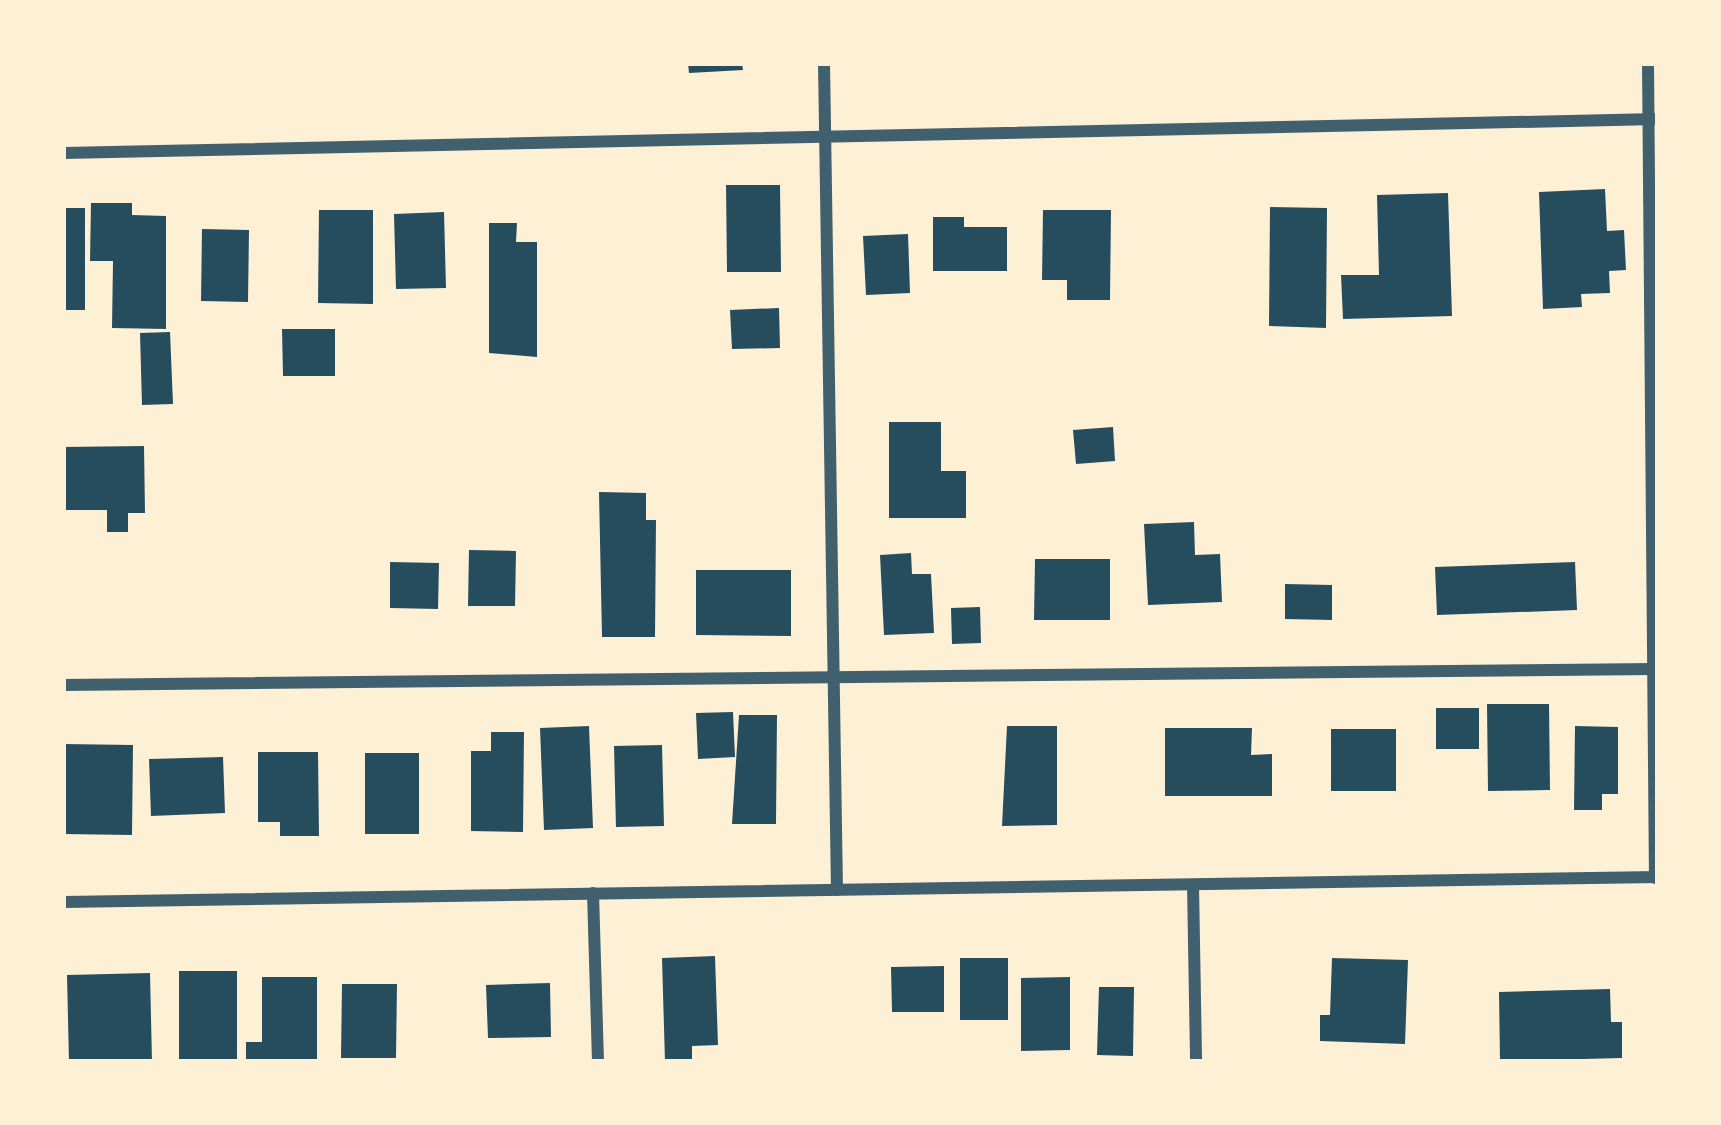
<!DOCTYPE html>
<html>
<head>
<meta charset="utf-8">
<style>
	body { margin:0 }
	#map { position:relative; width:1721px; height:1125px; overflow:hidden; background:#fdf0d5; font-family:"Exo 2",sans-serif }
	div>[style] { position:absolute }
	.building>* { inset:0; background:#264d5e }
	.minor>* { height:12px; margin:-6px; padding:0 6px; transform-origin:6px; border-radius:6px; background:#3f606c }
	span { translate:-50% -50%; white-space:nowrap; text-align:center; line-height:1.15; -webkit-text-stroke:9px #fdf0d5; paint-order:stroke }
	.frame { position:absolute; inset:0; border:66px solid #fdf0d5; pointer-events:none }
</style>
</head>
<body>
<div id="map">
	<div class="building">
		<i style="clip-path:polygon(688px 63px,742px 63px,743px 70px,689px 73px)"></i>
		<i style="clip-path:polygon(726px 185px,780px 185px,781px 272px,727px 272px)"></i>
		<i style="clip-path:polygon(1605px 189px,1607px 231px,1624px 230px,1626px 270px,1609px 271px,1610px 293px,1581px 294px,1582px 307px,1543px 309px,1539px 192px)"></i>
		<i style="clip-path:polygon(1448px 193px,1452px 316px,1343px 319px,1341px 275px,1379px 275px,1377px 195px)"></i>
		<i style="clip-path:polygon(91px 203px,132px 203px,132px 215px,166px 216px,166px 329px,112px 328px,113px 261px,90px 261px)"></i>
		<i style="clip-path:polygon(1270px 207px,1327px 208px,1326px 328px,1269px 326px)"></i>
		<i style="clip-path:polygon(63px 208px,85px 208px,85px 310px,63px 310px)"></i>
		<i style="clip-path:polygon(319px 210px,373px 210px,373px 304px,318px 303px)"></i>
		<i style="clip-path:polygon(1043px 210px,1111px 210px,1110px 300px,1067px 300px,1067px 280px,1042px 280px)"></i>
		<i style="clip-path:polygon(444px 212px,446px 288px,396px 289px,394px 214px)"></i>
		<i style="clip-path:polygon(933px 217px,964px 217px,964px 227px,1007px 227px,1007px 271px,933px 271px)"></i>
		<i style="clip-path:polygon(489px 223px,517px 223px,516px 242px,537px 242px,537px 357px,489px 353px)"></i>
		<i style="clip-path:polygon(202px 229px,249px 230px,248px 302px,201px 301px)"></i>
		<i style="clip-path:polygon(908px 234px,910px 293px,866px 295px,863px 236px)"></i>
		<i style="clip-path:polygon(779px 308px,780px 348px,732px 349px,730px 310px)"></i>
		<i style="clip-path:polygon(282px 329px,335px 329px,335px 376px,283px 376px)"></i>
		<i style="clip-path:polygon(170px 332px,173px 404px,142px 405px,140px 333px)"></i>
		<i style="clip-path:polygon(889px 422px,941px 422px,941px 471px,966px 471px,966px 518px,889px 518px)"></i>
		<i style="clip-path:polygon(1113px 427px,1115px 461px,1076px 464px,1073px 430px)"></i>
		<i style="clip-path:polygon(144px 446px,145px 513px,128px 513px,128px 532px,107px 532px,107px 510px,63px 510px,63px 447px)"></i>
		<i style="clip-path:polygon(599px 492px,646px 493px,646px 520px,656px 520px,655px 637px,602px 637px)"></i>
		<i style="clip-path:polygon(1194px 522px,1195px 555px,1220px 554px,1222px 602px,1148px 605px,1144px 524px)"></i>
		<i style="clip-path:polygon(469px 550px,516px 551px,515px 606px,468px 606px)"></i>
		<i style="clip-path:polygon(911px 553px,912px 574px,931px 574px,934px 633px,884px 635px,880px 555px)"></i>
		<i style="clip-path:polygon(1035px 559px,1110px 559px,1110px 620px,1034px 620px)"></i>
		<i style="clip-path:polygon(390px 562px,439px 563px,438px 609px,390px 608px)"></i>
		<i style="clip-path:polygon(1575px 562px,1577px 610px,1437px 615px,1435px 567px)"></i>
		<i style="clip-path:polygon(696px 570px,791px 570px,791px 636px,696px 635px)"></i>
		<i style="clip-path:polygon(1285px 584px,1332px 585px,1332px 620px,1285px 619px)"></i>
		<i style="clip-path:polygon(980px 607px,981px 643px,952px 644px,951px 608px)"></i>
		<i style="clip-path:polygon(1487px 704px,1549px 704px,1550px 790px,1488px 791px)"></i>
		<i style="clip-path:polygon(1436px 708px,1479px 708px,1479px 749px,1436px 749px)"></i>
		<i style="clip-path:polygon(733px 712px,735px 757px,698px 759px,696px 713px)"></i>
		<i style="clip-path:polygon(739px 715px,777px 715px,776px 824px,732px 824px)"></i>
		<i style="clip-path:polygon(589px 726px,593px 828px,544px 830px,540px 728px)"></i>
		<i style="clip-path:polygon(1007px 726px,1057px 726px,1057px 825px,1002px 826px)"></i>
		<i style="clip-path:polygon(1575px 726px,1618px 727px,1618px 794px,1602px 794px,1602px 810px,1574px 810px)"></i>
		<i style="clip-path:polygon(1165px 728px,1252px 728px,1251px 755px,1272px 754px,1272px 796px,1165px 796px)"></i>
		<i style="clip-path:polygon(1331px 729px,1396px 729px,1396px 791px,1331px 791px)"></i>
		<i style="clip-path:polygon(491px 732px,524px 732px,523px 832px,471px 831px,471px 751px,491px 751px)"></i>
		<i style="clip-path:polygon(63px 744px,133px 745px,132px 835px,63px 834px)"></i>
		<i style="clip-path:polygon(662px 745px,664px 826px,616px 827px,614px 746px)"></i>
		<i style="clip-path:polygon(258px 752px,318px 752px,319px 836px,280px 836px,280px 822px,258px 822px)"></i>
		<i style="clip-path:polygon(365px 753px,419px 753px,419px 834px,365px 834px)"></i>
		<i style="clip-path:polygon(223px 757px,225px 813px,151px 816px,149px 759px)"></i>
		<i style="clip-path:polygon(715px 956px,718px 1045px,692px 1046px,692px 1062px,665px 1062px,662px 958px)"></i>
		<i style="clip-path:polygon(960px 958px,1008px 958px,1008px 1020px,960px 1020px)"></i>
		<i style="clip-path:polygon(1332px 958px,1408px 960px,1405px 1044px,1320px 1041px,1320px 1015px,1330px 1015px)"></i>
		<i style="clip-path:polygon(944px 966px,944px 1012px,892px 1012px,891px 967px)"></i>
		<i style="clip-path:polygon(179px 971px,237px 971px,237px 1062px,179px 1062px)"></i>
		<i style="clip-path:polygon(150px 973px,152px 1062px,69px 1062px,67px 975px)"></i>
		<i style="clip-path:polygon(262px 977px,317px 977px,317px 1062px,246px 1062px,246px 1042px,262px 1042px)"></i>
		<i style="clip-path:polygon(1070px 977px,1070px 1050px,1021px 1051px,1021px 978px)"></i>
		<i style="clip-path:polygon(550px 983px,551px 1037px,488px 1038px,486px 985px)"></i>
		<i style="clip-path:polygon(342px 984px,397px 984px,396px 1058px,341px 1058px)"></i>
		<i style="clip-path:polygon(1099px 987px,1134px 987px,1133px 1056px,1097px 1055px)"></i>
		<i style="clip-path:polygon(1610px 989px,1611px 1022px,1622px 1022px,1622px 1058px,1500px 1061px,1499px 992px)"></i>
	</div>
	<div class="minor">
		<i style="left:824px;top:63px;width:827px;rotate:89.1deg"></i>
		<i style="left:1648px;top:63px;width:815px;rotate:89.51deg"></i>
		<i style="left:63px;top:153px;width:1595px;rotate:-1.22deg"></i>
		<i style="left:63px;top:685px;width:1592px;rotate:-0.58deg"></i>
		<i style="left:1193px;top:885px;width:177px;rotate:89deg"></i>
		<i style="left:593px;top:893px;width:169px;rotate:88.3deg"></i>
		<i style="left:63px;top:902px;width:1595px;rotate:-0.9deg"></i>
	</div>
	<div class="frame"></div>
</div>
</body>
</html>
